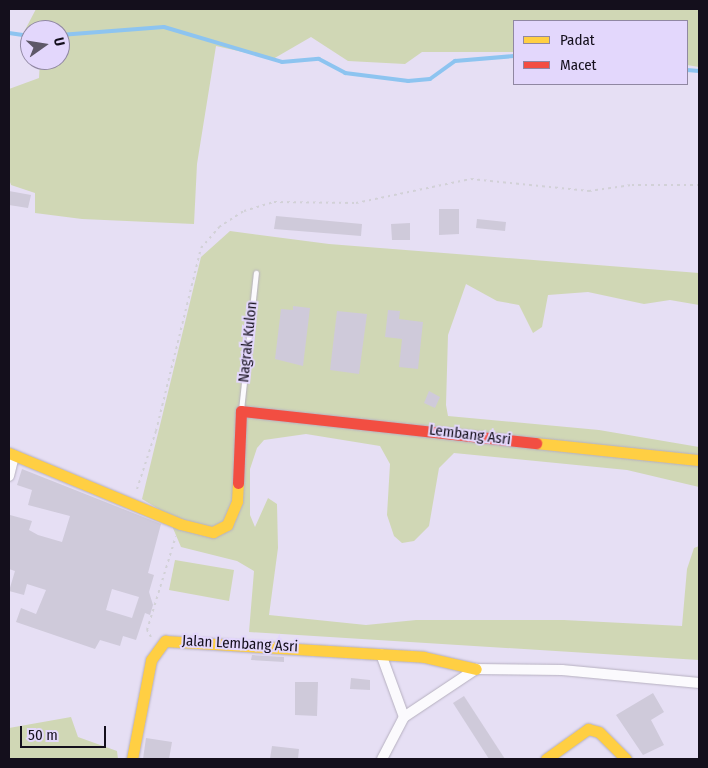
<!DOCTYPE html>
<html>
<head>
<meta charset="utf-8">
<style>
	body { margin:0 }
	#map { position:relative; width:708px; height:768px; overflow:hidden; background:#e6dff4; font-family:"Fira Sans Condensed",sans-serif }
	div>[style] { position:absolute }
	.green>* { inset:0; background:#d0d7b5 }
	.stream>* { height:4px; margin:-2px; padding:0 2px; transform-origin:2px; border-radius:2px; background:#8dc4f0 }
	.building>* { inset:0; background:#cfcada }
	.path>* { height:2px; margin-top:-1px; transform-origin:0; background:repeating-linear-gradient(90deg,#d2d1d7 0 2.5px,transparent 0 6.5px) }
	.roads { filter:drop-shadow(0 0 1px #b6b0c0) drop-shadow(0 0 1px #b6b0c0) }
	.lane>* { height:5px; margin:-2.5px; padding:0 2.5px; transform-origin:2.5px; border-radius:2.5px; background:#fbfafd }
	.street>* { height:10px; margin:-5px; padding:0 5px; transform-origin:5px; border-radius:5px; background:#fbfafd }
	.slow>* { height:11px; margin:-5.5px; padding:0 5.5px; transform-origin:5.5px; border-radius:5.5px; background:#ffcf43 }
	.jam>* { height:11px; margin:-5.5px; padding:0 5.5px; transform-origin:5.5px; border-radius:5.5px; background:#f24e42 }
	span { translate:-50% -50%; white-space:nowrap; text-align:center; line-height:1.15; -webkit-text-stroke:4px #e3d7fc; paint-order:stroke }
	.street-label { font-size:15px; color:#140f1c }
	.frame { position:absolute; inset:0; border:10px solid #140f1c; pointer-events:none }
	.legend { position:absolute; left:513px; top:20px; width:175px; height:65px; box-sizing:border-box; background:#e3d7fc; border:1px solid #9087a2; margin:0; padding:6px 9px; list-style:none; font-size:15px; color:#140f1c }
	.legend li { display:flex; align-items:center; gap:10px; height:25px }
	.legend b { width:25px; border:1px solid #9087a2 }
	.north { position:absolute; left:20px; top:20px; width:50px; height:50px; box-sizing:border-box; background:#e3d7fc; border:1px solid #9087a2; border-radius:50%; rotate:77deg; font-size:14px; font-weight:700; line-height:20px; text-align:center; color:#140f1c }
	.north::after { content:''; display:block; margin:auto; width:18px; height:22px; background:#5e5868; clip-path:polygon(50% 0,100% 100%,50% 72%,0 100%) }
	.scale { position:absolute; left:20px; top:726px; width:86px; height:22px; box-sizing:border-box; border:2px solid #140f1c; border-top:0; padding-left:6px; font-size:15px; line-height:18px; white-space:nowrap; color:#140f1c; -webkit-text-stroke:4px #e3d7fc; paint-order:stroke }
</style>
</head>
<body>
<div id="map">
	<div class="green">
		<i style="clip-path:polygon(36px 9px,699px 9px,699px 67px,687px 65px,687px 21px,514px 21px,514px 52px,422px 52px,405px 64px,348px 61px,311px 37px,273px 59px,216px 46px,197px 164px,194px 224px,82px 219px,35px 213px,35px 193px,11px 185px,9px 179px,9px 89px,39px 78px,40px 60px,60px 60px,60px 30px,30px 30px,30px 38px,25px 30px)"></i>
		<i style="clip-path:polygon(230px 231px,329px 244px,699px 273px,699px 305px,670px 300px,644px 304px,588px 292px,548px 295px,542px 327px,533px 333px,519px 305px,497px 301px,466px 284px,448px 335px,446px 405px,448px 416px,599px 430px,699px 447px,699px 487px,627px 470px,454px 453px,439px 468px,429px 526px,414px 541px,402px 543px,394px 536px,387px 515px,390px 464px,380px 446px,306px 434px,264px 440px,257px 448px,250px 469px,250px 515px,255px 527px,268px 498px,277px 504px,278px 548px,269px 615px,366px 625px,416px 620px,564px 620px,682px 626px,687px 569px,694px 548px,699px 546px,699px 660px,249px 632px,254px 571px,237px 561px,181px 547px,167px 514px,142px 499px,201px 257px)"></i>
		<i style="clip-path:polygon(175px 560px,234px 570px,229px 601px,169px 590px)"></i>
		<i style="clip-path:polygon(71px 717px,78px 737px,117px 751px,118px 759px,9px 759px,9px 728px)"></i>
	</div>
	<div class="stream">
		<i style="left:9px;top:33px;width:21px;rotate:8deg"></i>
		<i style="left:60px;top:35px;width:104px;rotate:-4.4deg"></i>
		<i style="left:164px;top:27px;width:123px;rotate:16.5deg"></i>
		<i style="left:282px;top:62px;width:37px;rotate:-5deg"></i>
		<i style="left:319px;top:59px;width:30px;rotate:28deg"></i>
		<i style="left:345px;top:73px;width:64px;rotate:7.2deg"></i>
		<i style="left:408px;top:81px;width:22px;rotate:-5deg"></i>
		<i style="left:430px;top:79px;width:31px;rotate:-36deg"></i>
		<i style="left:455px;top:61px;width:59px;rotate:-4.8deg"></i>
		<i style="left:687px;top:70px;width:12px;rotate:5deg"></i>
	</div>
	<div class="building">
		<i style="clip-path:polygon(9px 191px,31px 195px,28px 208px,9px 205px)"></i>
		<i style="clip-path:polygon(439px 209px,459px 209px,459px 234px,439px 235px)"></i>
		<i style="clip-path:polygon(276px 216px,362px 224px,361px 236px,274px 229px)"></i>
		<i style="clip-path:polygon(477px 219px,506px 222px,505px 231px,476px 228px)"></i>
		<i style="clip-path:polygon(410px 223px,410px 240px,392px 240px,391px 224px)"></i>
		<i style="clip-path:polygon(293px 306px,310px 308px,303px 366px,275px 359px,281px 309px,293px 310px)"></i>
		<i style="clip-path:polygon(388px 310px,400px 311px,399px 319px,423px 322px,418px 369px,399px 367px,402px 339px,385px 337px)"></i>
		<i style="clip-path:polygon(337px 311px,367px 314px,359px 374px,330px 370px)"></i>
		<i style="clip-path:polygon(429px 391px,440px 397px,435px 408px,424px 403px)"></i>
		<i style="clip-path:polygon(evenodd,22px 469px,161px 524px,148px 573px,154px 575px,149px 592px,153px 605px,150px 615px,145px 613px,136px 640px,123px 636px,120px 646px,100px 640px,95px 649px,16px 622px,21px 608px,36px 614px,46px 590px,27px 584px,24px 595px,9px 591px,15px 571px,9px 569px,10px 515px,32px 521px,29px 530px,38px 535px,62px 542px,70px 516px,28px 505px,32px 490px,17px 485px,22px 469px,112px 589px,139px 597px,132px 618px,106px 610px,112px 589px)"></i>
		<i style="clip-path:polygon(252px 655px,284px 657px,284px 662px,251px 660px)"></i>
		<i style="clip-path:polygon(351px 678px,370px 680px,370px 690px,350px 689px)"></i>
		<i style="clip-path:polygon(295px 682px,318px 682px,317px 716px,295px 715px)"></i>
		<i style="clip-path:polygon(653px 693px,664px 712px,651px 720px,664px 745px,643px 755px,616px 715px)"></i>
		<i style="clip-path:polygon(464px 696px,505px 759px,489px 759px,453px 703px)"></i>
		<i style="clip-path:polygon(146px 738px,172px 742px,169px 759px,143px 759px)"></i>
		<i style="clip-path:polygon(272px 746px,299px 749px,298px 759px,270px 759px)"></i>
	</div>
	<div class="path">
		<i style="left:137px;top:489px;width:61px;rotate:-71.9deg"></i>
		<i style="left:156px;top:431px;width:188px;rotate:-76.2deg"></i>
		<i style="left:201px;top:248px;width:28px;rotate:-49deg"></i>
		<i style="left:219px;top:227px;width:30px;rotate:-33deg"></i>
		<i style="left:244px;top:211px;width:31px;rotate:-17deg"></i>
		<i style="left:274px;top:202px;width:82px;rotate:0.7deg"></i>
		<i style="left:356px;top:203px;width:117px;rotate:-11.8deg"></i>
		<i style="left:471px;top:179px;width:119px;rotate:5.8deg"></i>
		<i style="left:589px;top:191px;width:43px;rotate:-7.9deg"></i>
		<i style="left:632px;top:185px;width:67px"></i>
		<i style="left:151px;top:637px;width:8px;rotate:-120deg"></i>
		<i style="left:147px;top:630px;width:98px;rotate:-72.9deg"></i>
	</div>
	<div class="roads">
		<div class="lane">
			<i style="left:241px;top:410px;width:138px;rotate:-83.8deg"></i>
		</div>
		<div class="street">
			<i style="left:9px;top:476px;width:21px;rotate:-76deg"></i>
			<i style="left:381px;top:654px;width:67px;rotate:69.9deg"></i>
			<i style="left:382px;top:759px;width:47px;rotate:-62.4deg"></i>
			<i style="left:404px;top:717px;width:87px;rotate:-33.7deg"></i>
			<i style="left:476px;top:669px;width:86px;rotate:0.7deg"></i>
			<i style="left:562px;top:670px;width:138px;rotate:5.4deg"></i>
		</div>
		<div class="slow">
			<i style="left:536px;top:443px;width:164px;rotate:6deg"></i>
			<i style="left:9px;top:453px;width:185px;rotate:22.5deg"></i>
			<i style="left:180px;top:524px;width:34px;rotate:14deg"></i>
			<i style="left:213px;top:532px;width:16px;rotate:-27deg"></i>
			<i style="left:227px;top:525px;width:26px;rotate:-67deg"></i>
			<i style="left:237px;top:501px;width:18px;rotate:-87deg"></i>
			<i style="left:132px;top:759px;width:101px;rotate:-79.1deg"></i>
			<i style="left:151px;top:660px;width:24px;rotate:-54deg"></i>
			<i style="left:165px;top:641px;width:259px;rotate:3.5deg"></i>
			<i style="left:424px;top:657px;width:53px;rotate:13deg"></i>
			<i style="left:546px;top:759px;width:52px;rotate:-35.5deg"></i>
			<i style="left:588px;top:729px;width:11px;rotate:15deg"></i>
			<i style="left:599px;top:732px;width:38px;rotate:45deg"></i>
		</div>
		<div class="jam">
			<i style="left:238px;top:483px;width:72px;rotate:-87.6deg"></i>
			<i style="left:241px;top:411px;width:297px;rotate:6.2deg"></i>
		</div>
	</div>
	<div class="street-label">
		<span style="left:248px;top:342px;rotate:-84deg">Nagrak Kulon</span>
		<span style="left:470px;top:435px;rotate:7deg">Lembang Asri</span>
		<span style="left:240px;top:644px;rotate:3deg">Jalan Lembang Asri</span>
	</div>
	<div class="frame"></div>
	<ul class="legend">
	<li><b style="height:6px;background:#ffcf43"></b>Padat</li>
	<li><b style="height:6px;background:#f24e42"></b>Macet</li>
	</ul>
	<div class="north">U</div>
	<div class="scale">50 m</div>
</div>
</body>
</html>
